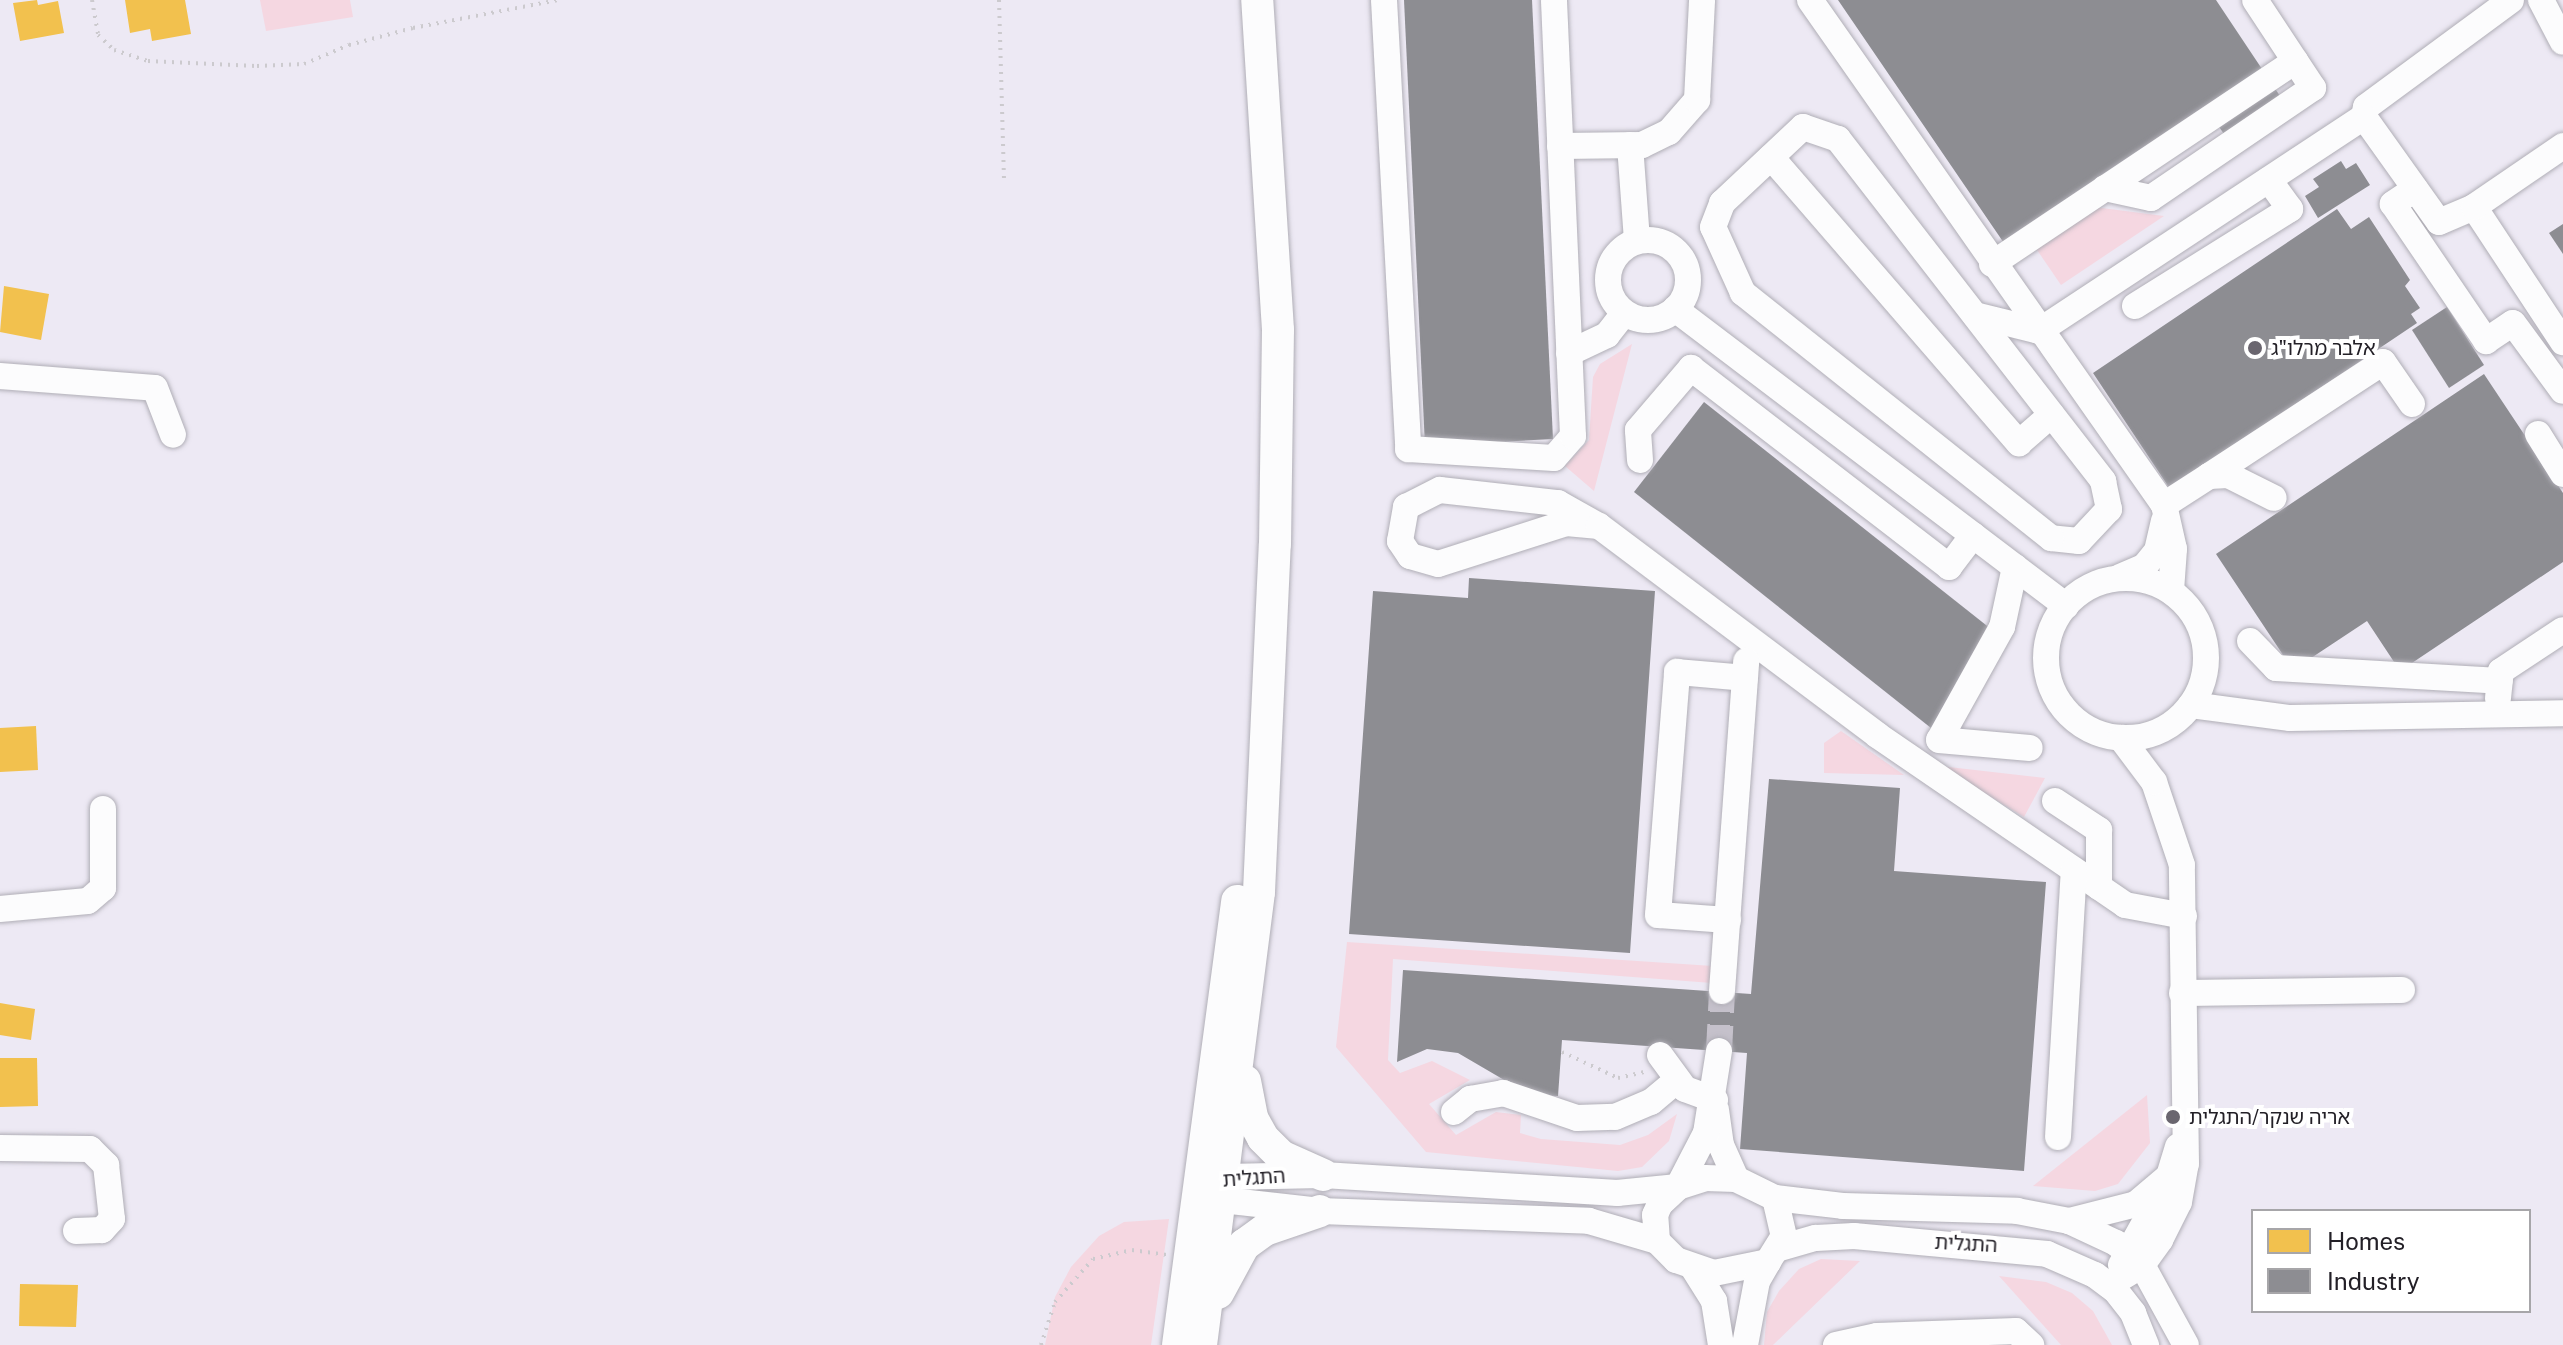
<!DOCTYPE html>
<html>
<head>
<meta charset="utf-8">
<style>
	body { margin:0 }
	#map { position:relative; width:2563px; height:1345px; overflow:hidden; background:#ede9f4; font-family:"Public Sans","Noto Sans Hebrew",sans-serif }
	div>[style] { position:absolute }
	.green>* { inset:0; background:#f5d7e1 }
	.homes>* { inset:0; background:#f2c14e }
	.industry>* { inset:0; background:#8d8d92 }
	.minor-tunnel>* { height:26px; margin-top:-13px; transform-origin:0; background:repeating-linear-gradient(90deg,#c5c1cb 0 26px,transparent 0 39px) }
	.path>* { height:4px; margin-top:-2px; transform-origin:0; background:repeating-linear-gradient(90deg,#cccace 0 2px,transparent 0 8px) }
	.roads { filter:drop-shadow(0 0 2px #b0aeb6) drop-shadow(0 0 2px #b0aeb6) }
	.minor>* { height:26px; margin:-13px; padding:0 13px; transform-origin:13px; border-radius:13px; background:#fcfcfd }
	.minor>.ring { margin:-13px; padding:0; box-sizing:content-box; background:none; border:26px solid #fcfcfd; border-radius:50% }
	.major>* { height:32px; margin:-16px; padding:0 16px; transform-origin:16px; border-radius:16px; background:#fcfcfd }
	.dots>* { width:22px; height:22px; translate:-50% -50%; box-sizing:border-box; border:4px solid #fff; border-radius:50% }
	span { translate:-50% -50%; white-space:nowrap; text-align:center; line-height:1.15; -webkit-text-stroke:8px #fff; paint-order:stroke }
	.poi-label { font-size:20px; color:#232027 }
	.left { translate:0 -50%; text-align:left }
	.street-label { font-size:20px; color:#232027 }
	.legend { position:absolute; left:2251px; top:1209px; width:280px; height:104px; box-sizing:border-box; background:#fff; border:2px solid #a7a6a9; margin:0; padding:10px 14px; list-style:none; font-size:24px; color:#232027 }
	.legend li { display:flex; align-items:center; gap:16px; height:40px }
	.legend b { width:40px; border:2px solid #a7a6a9 }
</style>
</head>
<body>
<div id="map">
	<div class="green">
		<i style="clip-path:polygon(260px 0,350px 0,353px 17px,266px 31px)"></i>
		<i style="clip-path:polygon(2094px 207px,2164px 216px,2061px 285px,2035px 247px)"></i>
		<i style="clip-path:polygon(1632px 344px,1594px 491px,1565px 466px,1589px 440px,1593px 377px,1600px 364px)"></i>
		<i style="clip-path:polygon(1841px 731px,1904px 775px,1824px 773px,1824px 743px)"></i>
		<i style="clip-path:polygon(1940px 766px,2045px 778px,2024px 817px)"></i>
		<i style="clip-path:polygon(1347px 942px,1713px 966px,1712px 983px,1393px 959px,1388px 1060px,1400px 1073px,1432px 1061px,1470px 1080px,1429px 1104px,1456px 1135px,1496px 1112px,1521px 1115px,1520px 1133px,1541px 1139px,1620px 1145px,1648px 1135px,1677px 1114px,1669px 1141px,1642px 1167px,1618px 1171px,1426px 1152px,1336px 1047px)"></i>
		<i style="clip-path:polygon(2147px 1095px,2150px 1143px,2118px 1184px,2095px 1191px,2033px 1186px)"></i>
		<i style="clip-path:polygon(1169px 1219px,1151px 1345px,1045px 1345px,1055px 1297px,1071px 1267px,1099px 1236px,1124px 1222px)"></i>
		<i style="clip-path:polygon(1821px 1259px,1860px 1261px,1773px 1345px,1764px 1345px,1767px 1312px,1779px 1291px,1799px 1269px)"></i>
		<i style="clip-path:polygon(1999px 1276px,2046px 1282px,2072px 1293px,2093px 1311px,2112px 1345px,2061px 1345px)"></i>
	</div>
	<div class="homes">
		<i style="clip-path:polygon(37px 0,38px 5px,58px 1px,64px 33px,20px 41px,13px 3px)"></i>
		<i style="clip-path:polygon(125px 0,185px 0,191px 34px,152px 41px,150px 29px,130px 33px)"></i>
		<i style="clip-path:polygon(4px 286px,49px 294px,41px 340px,0 332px)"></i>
		<i style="clip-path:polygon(36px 726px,38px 770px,0 772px,0 728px)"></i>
		<i style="clip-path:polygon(0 1003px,35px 1009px,31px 1040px,0 1035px)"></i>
		<i style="clip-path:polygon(0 1058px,37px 1058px,38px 1106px,0 1107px)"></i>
		<i style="clip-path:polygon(20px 1284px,78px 1285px,76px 1327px,19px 1326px)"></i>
	</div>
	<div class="industry">
		<i style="clip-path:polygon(1404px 0,1532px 0,1553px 439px,1425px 446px)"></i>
		<i style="clip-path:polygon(1838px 0,2216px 0,2280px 96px,2224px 134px,2208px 111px,2008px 249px)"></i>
		<i style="clip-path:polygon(2341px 161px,2346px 169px,2356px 163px,2370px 185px,2318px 218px,2305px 196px,2319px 187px,2313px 179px)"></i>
		<i style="clip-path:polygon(2337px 209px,2351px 229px,2369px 217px,2410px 280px,2405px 286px,2420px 308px,2411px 314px,2417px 323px,2170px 489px,2093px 373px)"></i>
		<i style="clip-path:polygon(2563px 224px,2563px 254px,2549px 233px)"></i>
		<i style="clip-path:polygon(2447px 307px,2484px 365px,2449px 388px,2412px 330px)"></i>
		<i style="clip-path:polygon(2484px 374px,2563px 493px,2563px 562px,2400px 671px,2367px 621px,2293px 670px,2216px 554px)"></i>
		<i style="clip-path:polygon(1704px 402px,1991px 629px,1931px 728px,1634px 492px)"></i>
		<i style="clip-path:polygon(1469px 578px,1655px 591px,1630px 953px,1349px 934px,1373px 591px,1468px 598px)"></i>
		<i style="clip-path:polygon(1769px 779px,1900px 788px,1894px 871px,2046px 882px,2024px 1171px,1740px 1149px,1747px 1053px,1562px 1040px,1558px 1096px,1530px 1095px,1458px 1053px,1427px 1049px,1397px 1062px,1403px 970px,1751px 994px)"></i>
	</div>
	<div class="minor-tunnel">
		<i style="left:1719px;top:1051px;width:60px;rotate:-87.1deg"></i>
	</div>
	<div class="path">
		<i style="left:92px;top:0;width:36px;rotate:80deg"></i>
		<i style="left:98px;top:35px;width:22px;rotate:43deg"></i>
		<i style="left:114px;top:50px;width:36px;rotate:18deg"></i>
		<i style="left:148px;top:61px;width:109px;rotate:2.6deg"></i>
		<i style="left:257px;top:66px;width:47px;rotate:-2.4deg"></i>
		<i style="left:304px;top:64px;width:49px;rotate:-22.9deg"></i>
		<i style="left:349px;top:45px;width:66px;rotate:-14.9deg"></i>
		<i style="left:413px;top:28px;width:149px;rotate:-10.9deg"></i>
		<i style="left:999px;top:0;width:184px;rotate:88.4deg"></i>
		<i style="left:1562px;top:1052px;width:62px;rotate:24.9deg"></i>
		<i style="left:1618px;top:1078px;width:28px;rotate:-13deg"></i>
		<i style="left:1041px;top:1345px;width:45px;rotate:-72deg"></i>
		<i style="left:1055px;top:1302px;width:57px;rotate:-48.5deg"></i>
		<i style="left:1093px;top:1259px;width:40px;rotate:-13deg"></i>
		<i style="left:1132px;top:1250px;width:35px;rotate:8deg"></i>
	</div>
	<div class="roads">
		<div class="minor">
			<i style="left:1384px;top:0;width:450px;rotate:86.9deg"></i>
			<i style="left:1408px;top:449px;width:146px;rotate:3.5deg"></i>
			<i style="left:1554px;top:458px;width:29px;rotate:-49deg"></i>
			<i style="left:1573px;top:436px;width:436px;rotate:-92.5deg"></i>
			<i style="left:1810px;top:0;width:617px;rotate:54.97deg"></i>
			<i style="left:2164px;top:505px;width:45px;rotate:77.2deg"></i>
			<i style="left:2174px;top:549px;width:42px;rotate:94.1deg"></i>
			<i style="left:2541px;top:0;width:47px;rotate:62.4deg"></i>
			<i style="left:2364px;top:117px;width:10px;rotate:-79deg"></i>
			<i style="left:2366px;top:107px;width:180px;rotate:-36.4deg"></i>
			<i style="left:1803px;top:127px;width:37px;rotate:19deg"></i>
			<i style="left:1838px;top:139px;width:433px;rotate:52.2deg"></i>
			<i style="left:2103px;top:481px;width:29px;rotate:78deg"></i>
			<i style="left:2109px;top:509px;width:44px;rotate:133.2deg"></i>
			<i style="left:2079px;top:541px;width:28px;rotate:-174deg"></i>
			<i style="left:2051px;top:538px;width:394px;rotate:-141.5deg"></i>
			<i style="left:1743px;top:293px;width:72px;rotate:-114.4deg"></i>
			<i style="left:1713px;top:227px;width:26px;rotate:-69deg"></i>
			<i style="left:1722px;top:203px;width:111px;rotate:-43.2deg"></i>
			<i style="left:1630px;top:145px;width:96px;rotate:85.8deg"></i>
			<i style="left:1560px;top:146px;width:82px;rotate:-0.7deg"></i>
			<i style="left:1642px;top:145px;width:30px;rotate:-26deg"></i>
			<i style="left:1669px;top:132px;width:43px;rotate:-48.8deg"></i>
			<i style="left:1697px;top:100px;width:100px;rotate:-87.1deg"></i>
			<i style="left:1771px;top:157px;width:379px;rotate:49.1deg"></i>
			<i style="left:2019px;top:443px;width:43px;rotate:-41.2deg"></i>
			<i style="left:2105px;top:188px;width:47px;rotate:12.3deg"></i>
			<i style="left:2151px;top:198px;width:196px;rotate:-34.2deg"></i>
			<i style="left:2313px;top:88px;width:105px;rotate:-123.4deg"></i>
			<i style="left:2415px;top:189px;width:27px;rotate:146deg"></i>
			<i style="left:2393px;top:204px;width:166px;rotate:55.8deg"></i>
			<i style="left:2486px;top:341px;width:32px;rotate:-34deg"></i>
			<i style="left:2513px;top:323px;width:84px;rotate:53.7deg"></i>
			<i style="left:2474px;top:207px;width:162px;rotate:56.6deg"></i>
			<i class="ring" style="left:1608px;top:240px;width:54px;height:54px"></i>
			<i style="left:1992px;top:264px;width:365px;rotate:-33.8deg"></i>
			<i style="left:2135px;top:306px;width:183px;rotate:-32deg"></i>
			<i style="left:2290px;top:209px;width:36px;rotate:-126deg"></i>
			<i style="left:1675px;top:309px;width:491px;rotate:37.2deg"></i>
			<i style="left:1975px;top:315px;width:66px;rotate:14deg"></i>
			<i style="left:2039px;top:331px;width:389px;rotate:-33.4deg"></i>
			<i style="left:2364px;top:117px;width:129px;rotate:54.5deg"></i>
			<i style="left:2439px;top:222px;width:38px;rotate:-23deg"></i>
			<i style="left:2474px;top:207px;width:108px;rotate:-34.4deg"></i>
			<i style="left:1569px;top:353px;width:42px;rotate:-25.3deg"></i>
			<i style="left:1607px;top:335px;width:28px;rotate:-52deg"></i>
			<i style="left:0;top:376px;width:155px;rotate:4.4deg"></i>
			<i style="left:155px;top:388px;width:50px;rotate:69deg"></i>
			<i style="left:2538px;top:434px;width:47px;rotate:58deg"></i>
			<i style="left:1640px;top:460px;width:30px;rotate:-94deg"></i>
			<i style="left:1638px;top:430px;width:82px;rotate:-49.5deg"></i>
			<i style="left:1691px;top:368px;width:326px;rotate:37.6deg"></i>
			<i style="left:1949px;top:567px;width:40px;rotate:-53deg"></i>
			<i style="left:2209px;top:476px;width:208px;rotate:-33.2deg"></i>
			<i style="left:2383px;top:362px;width:51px;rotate:55.4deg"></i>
			<i style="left:2164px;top:505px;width:54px;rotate:-32.8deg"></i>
			<i style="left:2209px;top:476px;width:19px;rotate:-3deg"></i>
			<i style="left:2228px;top:475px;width:51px;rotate:26.6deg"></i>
			<i style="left:1599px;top:526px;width:33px;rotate:-175deg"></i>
			<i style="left:1566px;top:523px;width:134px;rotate:162.2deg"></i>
			<i style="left:1438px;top:564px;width:29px;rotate:-164deg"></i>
			<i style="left:1410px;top:556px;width:18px;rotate:-124deg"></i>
			<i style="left:1400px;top:541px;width:35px;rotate:-80deg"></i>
			<i style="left:1406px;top:507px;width:38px;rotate:-27deg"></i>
			<i style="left:1440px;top:490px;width:119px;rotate:6.3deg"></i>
			<i style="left:1558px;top:503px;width:47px;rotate:29.3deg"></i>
			<i style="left:1599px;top:526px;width:348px;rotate:36.9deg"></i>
			<i style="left:1877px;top:735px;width:301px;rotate:34.4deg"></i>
			<i style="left:2125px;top:905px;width:60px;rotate:10.6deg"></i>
			<i style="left:2015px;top:567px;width:61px;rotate:102.2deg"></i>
			<i style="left:2002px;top:627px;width:129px;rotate:119.1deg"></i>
			<i style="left:1939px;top:740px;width:91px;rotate:5deg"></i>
			<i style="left:2120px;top:577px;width:26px;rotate:-23deg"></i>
			<i style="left:2144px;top:567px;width:21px;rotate:-51deg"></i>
			<i style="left:2157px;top:551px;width:31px;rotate:-77deg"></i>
			<i class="ring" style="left:2046px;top:578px;width:134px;height:134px"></i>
			<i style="left:2250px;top:641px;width:37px;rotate:46deg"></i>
			<i style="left:2276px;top:668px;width:224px;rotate:3.3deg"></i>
			<i style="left:2498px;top:698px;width:27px;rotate:-84deg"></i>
			<i style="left:2501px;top:671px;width:74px;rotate:-33.5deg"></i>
			<i style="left:2191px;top:705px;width:100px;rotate:7.5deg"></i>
			<i style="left:2290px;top:718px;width:273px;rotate:-1deg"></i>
			<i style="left:2055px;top:801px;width:53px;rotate:33.4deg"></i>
			<i style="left:2099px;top:830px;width:57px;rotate:90deg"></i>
			<i style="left:0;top:909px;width:88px;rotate:-5.2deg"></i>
			<i style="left:88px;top:901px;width:20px;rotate:-41deg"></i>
			<i style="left:103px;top:888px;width:79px;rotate:-90deg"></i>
			<i style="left:1728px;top:920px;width:70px;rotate:-175.9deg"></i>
			<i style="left:1658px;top:915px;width:244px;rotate:-85.5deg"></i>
			<i style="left:1677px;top:672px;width:68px;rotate:5deg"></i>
			<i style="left:1722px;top:991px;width:331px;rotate:-85.8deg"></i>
			<i style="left:2182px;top:993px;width:220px;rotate:-0.8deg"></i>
			<i style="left:1660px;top:1055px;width:42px;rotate:53.7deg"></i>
			<i style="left:1685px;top:1089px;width:32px;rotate:20deg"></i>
			<i style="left:1716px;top:1110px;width:35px;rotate:82deg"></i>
			<i style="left:1721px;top:1145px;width:37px;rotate:66deg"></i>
			<i style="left:1454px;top:1112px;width:21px;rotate:-39deg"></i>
			<i style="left:1470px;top:1099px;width:34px;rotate:-10deg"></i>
			<i style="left:1503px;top:1093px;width:78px;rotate:18.7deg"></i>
			<i style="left:1577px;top:1118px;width:38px;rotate:-2deg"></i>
			<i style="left:1615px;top:1117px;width:39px;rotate:-23deg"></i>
			<i style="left:1651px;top:1102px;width:34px;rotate:-40deg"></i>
			<i style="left:2058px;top:1137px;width:267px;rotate:-86.6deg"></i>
			<i style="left:0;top:1148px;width:90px;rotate:0.6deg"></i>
			<i style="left:90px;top:1149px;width:23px;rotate:45deg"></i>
			<i style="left:106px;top:1165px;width:54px;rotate:83.7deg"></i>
			<i style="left:112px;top:1219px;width:15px;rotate:132deg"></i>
			<i style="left:102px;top:1230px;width:26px;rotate:178deg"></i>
			<i style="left:1705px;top:1178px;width:31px;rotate:2deg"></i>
			<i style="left:1736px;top:1179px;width:43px;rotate:26deg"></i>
			<i style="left:1775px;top:1198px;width:39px;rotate:77deg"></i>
			<i style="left:1784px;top:1236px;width:31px;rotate:122deg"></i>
			<i style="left:1768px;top:1262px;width:55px;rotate:168.5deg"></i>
			<i style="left:1714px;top:1273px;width:40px;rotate:-161.1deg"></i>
			<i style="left:1676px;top:1260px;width:27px;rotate:-135deg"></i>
			<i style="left:1657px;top:1241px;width:26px;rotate:-94deg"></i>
			<i style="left:1655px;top:1215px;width:12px;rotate:-66deg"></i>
			<i style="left:1660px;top:1204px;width:25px;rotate:-43deg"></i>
			<i style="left:1678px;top:1187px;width:28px;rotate:-18deg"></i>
			<i style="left:1206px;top:1184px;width:20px;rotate:-20deg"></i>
			<i style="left:1225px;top:1177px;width:98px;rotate:-1.2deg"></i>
			<i style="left:1323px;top:1175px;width:295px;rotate:3.5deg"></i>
			<i style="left:1617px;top:1193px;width:61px;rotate:-5.6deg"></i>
			<i style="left:1678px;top:1187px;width:61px;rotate:-62.6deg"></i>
			<i style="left:1706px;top:1133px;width:83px;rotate:-81deg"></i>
			<i style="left:1206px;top:1190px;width:19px;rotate:32deg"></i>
			<i style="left:1222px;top:1200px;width:99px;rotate:6.4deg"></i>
			<i style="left:1320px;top:1211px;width:269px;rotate:2.1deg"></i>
			<i style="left:1589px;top:1221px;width:71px;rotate:16.4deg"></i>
			<i style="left:1775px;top:1198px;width:68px;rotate:6.7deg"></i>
			<i style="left:1843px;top:1206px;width:174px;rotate:1.6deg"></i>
			<i style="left:2017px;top:1211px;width:53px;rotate:10.9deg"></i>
			<i style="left:2069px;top:1221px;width:52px;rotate:25.1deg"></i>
			<i style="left:2116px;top:1243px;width:34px;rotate:40deg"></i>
			<i style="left:2142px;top:1265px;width:91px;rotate:61.2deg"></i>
			<i style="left:2069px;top:1221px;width:69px;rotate:-14.2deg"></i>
			<i style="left:2136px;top:1204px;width:43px;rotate:-40.3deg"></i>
			<i style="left:2169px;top:1176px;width:31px;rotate:-73deg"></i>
			<i style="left:1780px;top:1248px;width:37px;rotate:-16deg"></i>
			<i style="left:1816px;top:1238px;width:38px;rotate:-3deg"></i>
			<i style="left:1854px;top:1236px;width:194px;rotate:5.3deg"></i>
			<i style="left:2047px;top:1254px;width:52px;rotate:23.6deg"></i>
			<i style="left:2095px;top:1275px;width:26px;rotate:37deg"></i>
			<i style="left:2116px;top:1291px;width:28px;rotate:52deg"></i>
			<i style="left:2133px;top:1313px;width:35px;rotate:68deg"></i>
			<i style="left:2121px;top:1265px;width:93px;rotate:-60.9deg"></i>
			<i style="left:1694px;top:1269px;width:38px;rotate:58deg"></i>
			<i style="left:1714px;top:1301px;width:45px;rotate:81deg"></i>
			<i style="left:2109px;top:1285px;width:39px;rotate:-31deg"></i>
			<i style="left:2142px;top:1265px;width:31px;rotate:-54deg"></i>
			<i style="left:2160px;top:1240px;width:42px;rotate:-63.4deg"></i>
			<i style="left:2179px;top:1202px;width:39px;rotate:-80deg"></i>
			<i style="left:2186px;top:1164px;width:299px;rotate:-90.8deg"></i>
			<i style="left:2182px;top:865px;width:88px;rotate:-108.6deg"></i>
			<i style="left:2154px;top:782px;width:55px;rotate:-126.9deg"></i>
			<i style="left:1745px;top:1345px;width:65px;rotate:-79.4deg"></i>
			<i style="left:1757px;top:1281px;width:22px;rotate:-60deg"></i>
			<i style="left:1836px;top:1345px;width:42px;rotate:-12.4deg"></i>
			<i style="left:1877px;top:1336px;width:139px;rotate:-2.1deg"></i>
			<i style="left:2016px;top:1331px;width:21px;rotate:43deg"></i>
		</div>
		<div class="major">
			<i style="left:1245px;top:1081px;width:38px;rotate:79deg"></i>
			<i style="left:1252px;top:1118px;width:23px;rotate:61deg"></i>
			<i style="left:1263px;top:1138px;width:25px;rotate:45deg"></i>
			<i style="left:1281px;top:1156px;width:46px;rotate:24.3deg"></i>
			<i style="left:1218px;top:1293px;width:55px;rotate:-61.6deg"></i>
			<i style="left:1244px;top:1245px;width:26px;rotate:-36deg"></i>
			<i style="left:1265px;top:1230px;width:58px;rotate:-19.1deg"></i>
			<i style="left:1178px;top:1345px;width:448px;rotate:-82.4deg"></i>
			<i style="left:1201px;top:1345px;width:457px;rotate:-82.7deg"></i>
			<i style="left:1259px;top:892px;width:348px;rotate:-87.4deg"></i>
			<i style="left:1275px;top:544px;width:214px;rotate:-89.2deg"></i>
			<i style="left:1278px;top:330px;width:331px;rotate:-93.6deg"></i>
		</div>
	</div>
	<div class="dots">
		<i style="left:2255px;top:348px;background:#6a666f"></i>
		<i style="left:2173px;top:1117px;background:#6a666f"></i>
	</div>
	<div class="poi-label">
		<span class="left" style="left:2271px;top:348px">אלבר מרלו"ג</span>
		<span class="left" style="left:2189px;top:1117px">אריה שנקר/התגלית</span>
	</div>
	<div class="street-label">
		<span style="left:1254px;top:1178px;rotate:-4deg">התגלית</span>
		<span style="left:1966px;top:1244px;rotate:3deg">התגלית</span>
	</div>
	<ul class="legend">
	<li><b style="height:22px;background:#f2c14e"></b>Homes</li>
	<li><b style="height:22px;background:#8d8d92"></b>Industry</li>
	</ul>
</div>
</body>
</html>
